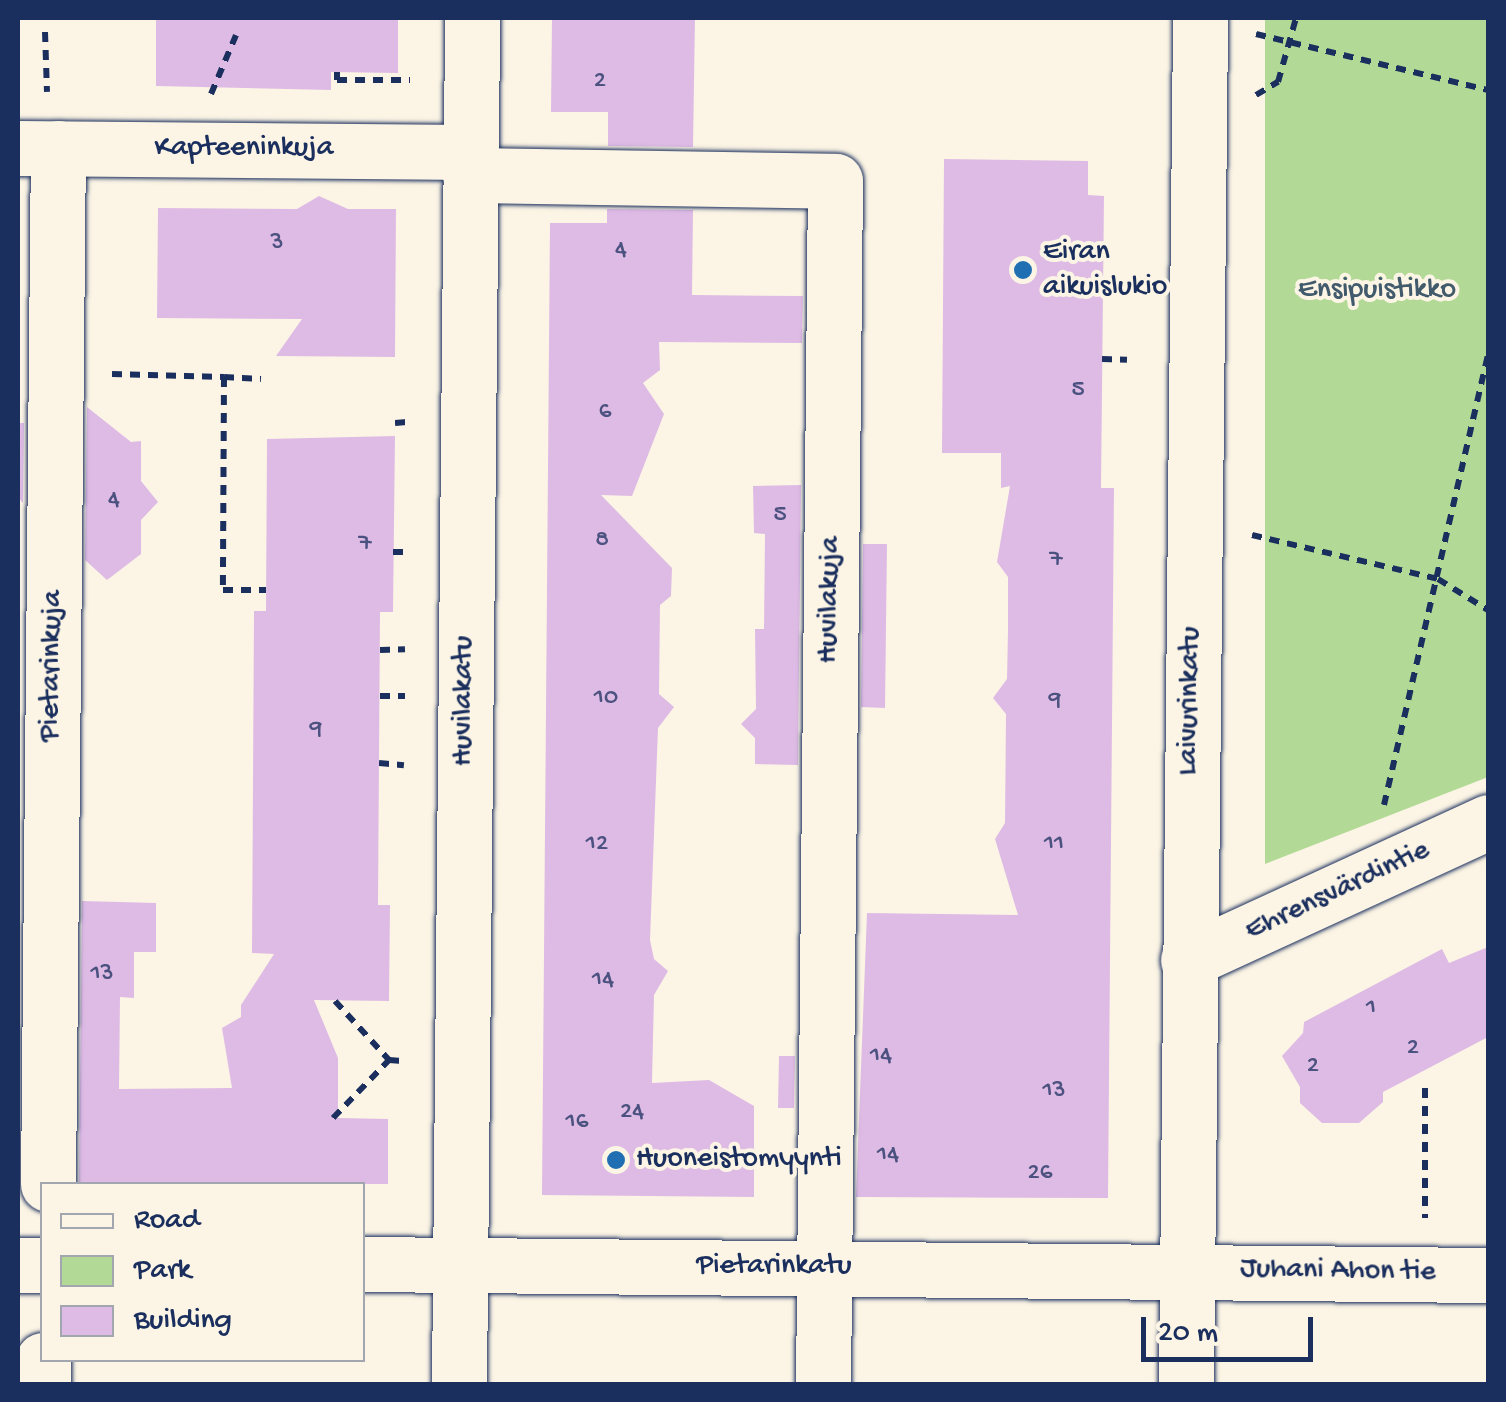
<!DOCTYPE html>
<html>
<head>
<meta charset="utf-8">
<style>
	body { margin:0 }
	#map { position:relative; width:1506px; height:1402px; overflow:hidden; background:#fcf5e5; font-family:"Gochi Hand",sans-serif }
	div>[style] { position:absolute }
	.green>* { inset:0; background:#b2da96 }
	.building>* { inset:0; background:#debbe5 }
	.path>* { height:6px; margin-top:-3px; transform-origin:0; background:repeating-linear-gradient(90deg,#1b2f5e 0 10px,transparent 0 18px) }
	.roads { filter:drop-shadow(0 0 2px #1b2f5e) drop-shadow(0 0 2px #1b2f5e) }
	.street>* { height:55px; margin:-27.5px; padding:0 27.5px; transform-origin:27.5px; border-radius:27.5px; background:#fcf5e5 }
	.dots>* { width:28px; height:28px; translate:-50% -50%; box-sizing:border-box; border:5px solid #fcf5e5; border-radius:50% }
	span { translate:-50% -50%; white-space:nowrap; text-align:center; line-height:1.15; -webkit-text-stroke:8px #fcf5e5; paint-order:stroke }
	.number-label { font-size:25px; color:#4c5280 }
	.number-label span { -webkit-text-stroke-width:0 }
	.street-label { font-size:30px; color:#1b2f5e }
	.poi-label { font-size:30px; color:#1b2f5e }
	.left { translate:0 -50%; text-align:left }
	.park-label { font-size:30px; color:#415a6c }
	.frame { position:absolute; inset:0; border:20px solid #1b2f5e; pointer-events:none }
	.legend { position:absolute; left:40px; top:1182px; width:325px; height:180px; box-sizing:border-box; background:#fcf5e5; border:2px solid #a2a6af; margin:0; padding:12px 18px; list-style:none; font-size:30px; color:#1b2f5e }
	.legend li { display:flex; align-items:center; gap:20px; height:50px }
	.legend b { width:50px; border:2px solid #a2a6af }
	.scale { position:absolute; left:1141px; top:1317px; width:172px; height:45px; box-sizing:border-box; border:5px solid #1b2f5e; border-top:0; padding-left:12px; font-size:30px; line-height:35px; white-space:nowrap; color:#1b2f5e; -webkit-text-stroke:8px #fcf5e5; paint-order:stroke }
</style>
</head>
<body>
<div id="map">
	<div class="green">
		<i style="clip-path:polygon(1265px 18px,1488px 18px,1488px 777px,1265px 864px)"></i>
	</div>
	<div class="building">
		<i style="clip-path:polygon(156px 18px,398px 18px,398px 73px,331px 72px,331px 90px,156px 86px)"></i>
		<i style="clip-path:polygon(552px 18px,695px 18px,693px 147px,608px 146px,608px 112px,551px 112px)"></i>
		<i style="clip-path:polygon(944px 159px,1088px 161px,1088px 195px,1104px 196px,1101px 488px,1114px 488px,1108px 1198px,856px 1197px,867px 913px,1018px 915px,995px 839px,1005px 823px,1006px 714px,993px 698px,1007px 679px,1008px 630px,1008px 577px,997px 562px,1010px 486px,1001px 488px,1001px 453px,942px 453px)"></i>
		<i style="clip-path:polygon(319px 196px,348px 209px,396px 209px,395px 357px,276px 356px,302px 319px,157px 318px,158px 208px,297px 209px)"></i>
		<i style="clip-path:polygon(607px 209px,693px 210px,692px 295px,803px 296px,802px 343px,659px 342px,660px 370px,643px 383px,664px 414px,632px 496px,601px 495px,672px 568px,671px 596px,660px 605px,659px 694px,674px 707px,658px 728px,650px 940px,654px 959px,668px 971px,654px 995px,652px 1083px,709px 1080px,754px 1106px,754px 1197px,542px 1195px,550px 223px,607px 223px)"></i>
		<i style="clip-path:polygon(87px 407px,131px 442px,141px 441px,141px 481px,158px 502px,141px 520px,141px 554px,107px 580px,85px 560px)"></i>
		<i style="clip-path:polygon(18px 423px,24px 423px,23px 503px,18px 497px)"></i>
		<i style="clip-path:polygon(395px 436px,393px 612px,380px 612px,378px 905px,390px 905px,389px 1001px,314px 1000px,338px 1058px,338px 1118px,388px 1119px,388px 1184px,79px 1184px,82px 901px,156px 903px,156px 952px,134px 952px,134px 998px,120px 997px,119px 1089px,232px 1088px,222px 1028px,241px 1017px,241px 1005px,274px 954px,252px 953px,254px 611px,266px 611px,267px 439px)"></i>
		<i style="clip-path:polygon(801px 485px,798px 765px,755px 764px,755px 738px,741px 724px,756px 709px,755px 629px,764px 629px,765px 534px,754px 533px,753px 486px)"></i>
		<i style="clip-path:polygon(863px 544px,887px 544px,885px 708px,861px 707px)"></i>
		<i style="clip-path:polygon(1488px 947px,1488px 1037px,1383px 1092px,1383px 1102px,1359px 1123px,1322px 1123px,1300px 1103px,1300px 1087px,1282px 1056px,1303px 1033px,1304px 1022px,1442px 949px,1449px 963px)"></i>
		<i style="clip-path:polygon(779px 1056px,795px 1056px,794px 1108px,778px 1108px)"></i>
	</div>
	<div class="path">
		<i style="left:45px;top:32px;width:60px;rotate:88.1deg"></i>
		<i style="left:1256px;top:34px;width:239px;rotate:13.6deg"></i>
		<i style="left:337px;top:72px;width:8px;rotate:90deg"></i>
		<i style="left:337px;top:80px;width:73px"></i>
		<i style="left:211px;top:94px;width:64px;rotate:-67deg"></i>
		<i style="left:1256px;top:95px;width:26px;rotate:-31deg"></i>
		<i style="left:1278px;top:82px;width:66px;rotate:-74.3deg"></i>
		<i style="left:1102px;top:359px;width:25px;rotate:2deg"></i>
		<i style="left:112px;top:374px;width:112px;rotate:1.5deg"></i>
		<i style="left:224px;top:377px;width:213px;rotate:90.3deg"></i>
		<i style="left:223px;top:590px;width:43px"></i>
		<i style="left:224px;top:377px;width:37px;rotate:3deg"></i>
		<i style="left:395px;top:423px;width:12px;rotate:-5deg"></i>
		<i style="left:1252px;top:535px;width:191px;rotate:13.3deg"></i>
		<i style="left:1438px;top:579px;width:59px;rotate:31.8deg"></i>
		<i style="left:393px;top:552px;width:13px"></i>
		<i style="left:380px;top:650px;width:25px;rotate:-2deg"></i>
		<i style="left:380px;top:696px;width:25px"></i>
		<i style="left:379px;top:763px;width:25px;rotate:5deg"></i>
		<i style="left:1384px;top:805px;width:461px;rotate:-77deg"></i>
		<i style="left:335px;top:1001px;width:80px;rotate:47.5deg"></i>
		<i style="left:389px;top:1060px;width:13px;rotate:4deg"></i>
		<i style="left:1425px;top:1088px;width:130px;rotate:90deg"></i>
		<i style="left:333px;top:1118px;width:81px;rotate:-46deg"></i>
	</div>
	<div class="roads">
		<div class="street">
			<i style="left:18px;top:148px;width:452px;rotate:0.5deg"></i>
			<i style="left:470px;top:175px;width:365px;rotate:0.9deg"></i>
			<i style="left:835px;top:181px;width:1203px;rotate:90.57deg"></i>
			<i style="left:1188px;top:960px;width:330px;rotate:-24.7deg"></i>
			<i style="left:48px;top:1184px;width:1036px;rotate:-89.45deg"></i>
			<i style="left:362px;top:1264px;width:1126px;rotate:0.56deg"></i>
			<i style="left:18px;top:1265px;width:24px"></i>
			<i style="left:43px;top:1384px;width:24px;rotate:-90deg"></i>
			<i style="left:459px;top:1384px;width:1366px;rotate:-89.45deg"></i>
			<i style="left:1186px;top:1384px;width:1366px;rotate:-89.41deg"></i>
		</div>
	</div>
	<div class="dots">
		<i style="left:1023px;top:270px;background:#1f6fb2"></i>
		<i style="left:616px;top:1160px;background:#1f6fb2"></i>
	</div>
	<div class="number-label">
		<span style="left:600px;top:82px">2</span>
		<span style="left:277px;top:244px">3</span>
		<span style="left:621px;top:251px">4</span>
		<span style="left:1078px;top:391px">5</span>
		<span style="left:605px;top:413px">6</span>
		<span style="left:114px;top:501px">4</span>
		<span style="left:780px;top:516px">5</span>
		<span style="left:602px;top:541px">8</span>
		<span style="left:365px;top:545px">7</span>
		<span style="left:1056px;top:561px">7</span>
		<span style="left:606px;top:699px">10</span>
		<span style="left:1055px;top:701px">9</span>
		<span style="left:316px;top:730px">9</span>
		<span style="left:597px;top:845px">12</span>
		<span style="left:1054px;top:845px">11</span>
		<span style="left:102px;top:975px">13</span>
		<span style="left:603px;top:981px">14</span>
		<span style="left:1371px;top:1009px">1</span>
		<span style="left:1413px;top:1049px">2</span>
		<span style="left:881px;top:1057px">14</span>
		<span style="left:1313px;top:1067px">2</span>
		<span style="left:1054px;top:1092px">13</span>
		<span style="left:632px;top:1113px">24</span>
		<span style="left:577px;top:1123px">16</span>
		<span style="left:888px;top:1156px">14</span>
		<span style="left:1040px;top:1174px">26</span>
	</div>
	<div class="street-label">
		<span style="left:244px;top:149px">Kapteeninkuja</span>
		<span style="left:831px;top:600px;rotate:-89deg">Huvilakuja</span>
		<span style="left:53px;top:666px;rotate:-89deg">Pietarinkuja</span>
		<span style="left:465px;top:701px;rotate:-90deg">Huvilakatu</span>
		<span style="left:1191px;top:701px;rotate:-89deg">Laivurinkatu</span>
		<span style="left:1338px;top:892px;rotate:-25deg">Ehrensvärdintie</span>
		<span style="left:774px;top:1267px">Pietarinkatu</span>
		<span style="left:1338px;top:1272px;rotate:1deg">Juhani Ahon tie</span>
	</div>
	<div class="poi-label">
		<span class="left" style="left:1043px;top:270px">Eiran<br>aikuislukio</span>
		<span class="left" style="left:636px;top:1160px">Huoneistomyynti</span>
	</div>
	<div class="park-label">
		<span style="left:1377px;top:291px">Ensipuistikko</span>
	</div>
	<div class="frame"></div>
	<ul class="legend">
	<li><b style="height:12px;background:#fcf5e5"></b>Road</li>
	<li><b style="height:28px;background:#b2da96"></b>Park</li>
	<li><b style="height:28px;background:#debbe5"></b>Building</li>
	</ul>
	<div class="scale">20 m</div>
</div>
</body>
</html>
